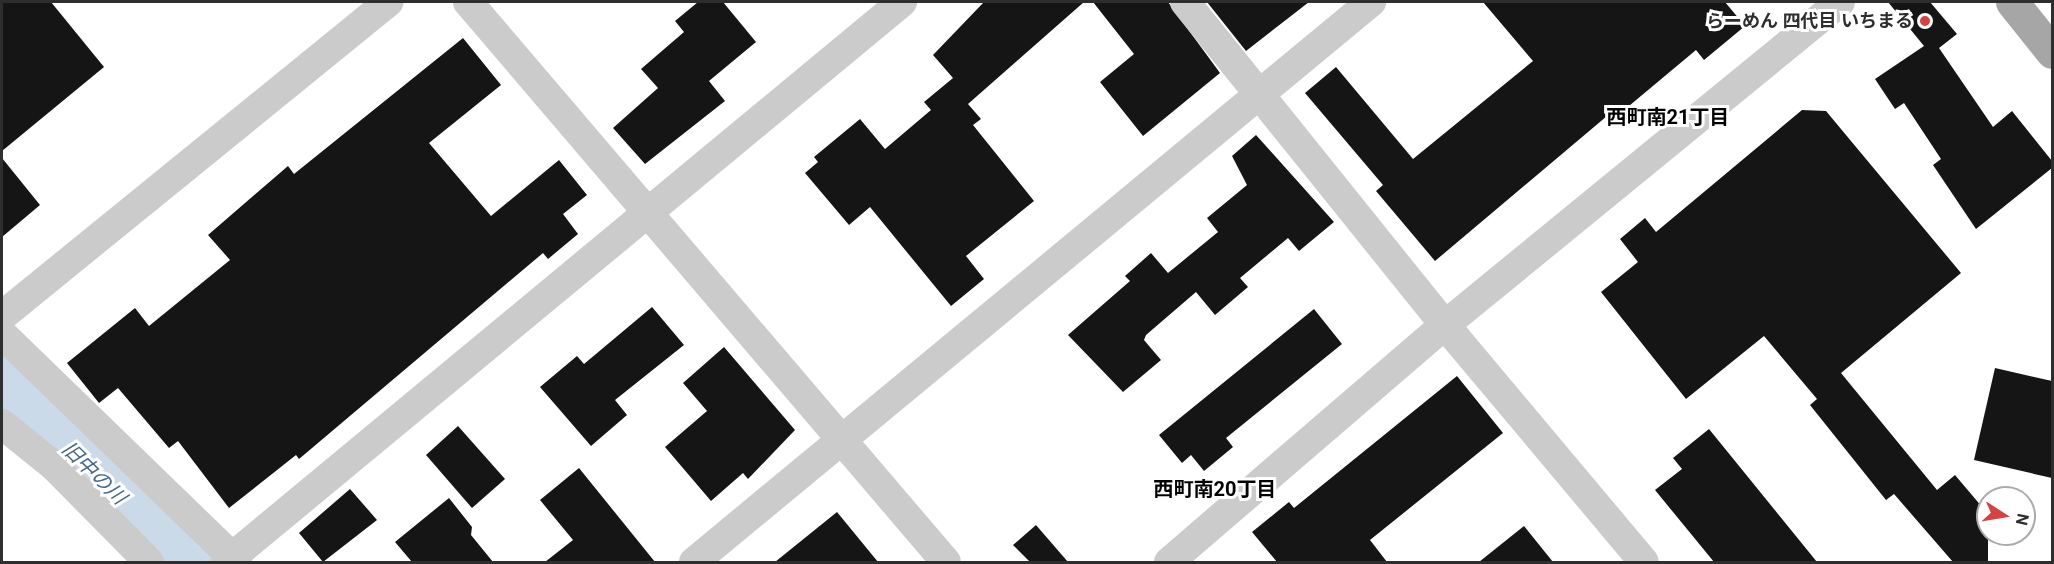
<!DOCTYPE html>
<html>
<head>
<meta charset="utf-8">
<style>
	body { margin:0 }
	#map { position:relative; width:2054px; height:564px; overflow:hidden; background:#fff; font-family:Roboto,"Noto Sans JP",sans-serif }
	div>[style] { position:absolute }
	.river>* { height:70px; margin:-35px; padding:0 35px; transform-origin:35px; border-radius:35px; background:#cadae8 }
	.building>* { inset:0; background:#151515 }
	.street>* { height:30px; margin:-15px; padding:0 15px; transform-origin:15px; border-radius:15px; background:#cbcbcb }
	.primary>* { height:33px; margin:-16.5px; padding:0 16.5px; transform-origin:16.5px; border-radius:16.5px; background:#a6a6a6 }
	.dots>* { width:16px; height:16px; translate:-50% -50%; box-sizing:border-box; border:3px solid #fff; border-radius:50% }
	span { translate:-50% -50%; white-space:nowrap; text-align:center; line-height:1.15; -webkit-text-stroke:6px #fff; paint-order:stroke }
	.poi-label { font-size:18px; color:#2e2e2e; font-weight:700 }
	.right { translate:-100% -50%; text-align:right }
	.neighbourhood-label { font-size:20px; color:#000; font-weight:700 }
	.water-label { font-size:20px; color:#436789; font-style:italic }
	.frame { position:absolute; inset:0; border:3px solid #2e2e2e; pointer-events:none }
	.north { position:absolute; left:1976px; top:486px; width:60px; height:60px; box-sizing:border-box; background:#fff; border:2px solid #ababab; border-radius:50%; rotate:102deg; font-size:16px; font-weight:700; line-height:24px; text-align:center; color:#2e2e2e }
	.north::after { content:''; display:block; margin:auto; width:21px; height:27px; background:#d6423f; clip-path:polygon(50% 0,100% 100%,50% 72%,0 100%) }
</style>
</head>
<body>
<div id="map">
	<div class="river">
		<i style="left:2px;top:384px;width:256px;rotate:44.1deg"></i>
	</div>
	<div class="building">
		<i style="clip-path:polygon(2px 2px,51px 2px,104px 67px,2px 151px)"></i>
		<i style="clip-path:polygon(698px 2px,723px 2px,756px 42px,709px 81px,725px 101px,645px 164px,613px 128px,658px 88px,641px 69px,684px 32px,675px 21px)"></i>
		<i style="clip-path:polygon(984px 2px,1084px 2px,968px 104px,981px 119px,973px 125px,1034px 201px,966px 256px,984px 279px,951px 306px,870px 207px,849px 225px,805px 173px,818px 162px,814px 157px,860px 119px,885px 149px,931px 110px,924px 102px,953px 78px,933px 55px)"></i>
		<i style="clip-path:polygon(1093px 2px,1168px 2px,1220px 73px,1143px 136px,1100px 82px,1134px 54px)"></i>
		<i style="clip-path:polygon(1207px 2px,1309px 2px,1246px 51px)"></i>
		<i style="clip-path:polygon(1483px 2px,1725px 2px,1745px 26px,1704px 60px,1696px 50px,1611px 121px,1607px 116px,1435px 261px,1376px 191px,1383px 185px,1305px 93px,1336px 67px,1413px 159px,1533px 61px)"></i>
		<i style="clip-path:polygon(1888px 2px,1930px 2px,1957px 34px,1939px 48px,1993px 127px,2012px 111px,2052px 161px,2052px 168px,1976px 229px,1933px 165px,1941px 159px,1904px 103px,1895px 109px,1875px 79px,1924px 46px)"></i>
		<i style="clip-path:polygon(463px 38px,501px 85px,429px 143px,491px 216px,559px 160px,587px 195px,563px 214px,578px 234px,548px 259px,543px 253px,299px 459px,296px 455px,229px 508px,178px 441px,169px 448px,118px 388px,99px 403px,67px 363px,135px 308px,149px 326px,230px 260px,208px 235px,288px 166px,294px 174px)"></i>
		<i style="clip-path:polygon(1802px 110px,1826px 111px,1961px 273px,1841px 373px,1937px 490px,1955px 475px,1988px 514px,1988px 562px,1953px 562px,1894px 494px,1886px 500px,1810px 405px,1817px 399px,1764px 336px,1686px 399px,1601px 292px,1638px 262px,1620px 239px,1645px 218px,1656px 232px)"></i>
		<i style="clip-path:polygon(1256px 135px,1334px 222px,1299px 251px,1288px 238px,1240px 278px,1248px 287px,1215px 315px,1196px 292px,1146px 335px,1144px 340px,1161px 360px,1123px 392px,1068px 335px,1130px 281px,1125px 276px,1151px 253px,1168px 273px,1218px 232px,1207px 218px,1247px 185px,1232px 156px)"></i>
		<i style="clip-path:polygon(2px 158px,40px 205px,2px 237px)"></i>
		<i style="clip-path:polygon(652px 307px,684px 345px,615px 400px,627px 415px,591px 446px,540px 387px,577px 356px,584px 364px)"></i>
		<i style="clip-path:polygon(1314px 309px,1342px 344px,1226px 438px,1233px 447px,1204px 471px,1191px 455px,1182px 463px,1159px 435px)"></i>
		<i style="clip-path:polygon(724px 347px,795px 430px,748px 479px,743px 473px,711px 501px,665px 447px,707px 411px,683px 383px)"></i>
		<i style="clip-path:polygon(1995px 368px,2052px 381px,2052px 478px,1974px 460px)"></i>
		<i style="clip-path:polygon(1457px 376px,1503px 433px,1370px 540px,1387px 562px,1277px 562px,1252px 532px,1289px 502px,1294px 508px)"></i>
		<i style="clip-path:polygon(458px 426px,505px 479px,472px 508px,426px 455px)"></i>
		<i style="clip-path:polygon(1709px 429px,1817px 562px,1714px 562px,1655px 490px,1682px 469px,1673px 458px)"></i>
		<i style="clip-path:polygon(579px 468px,655px 562px,545px 562px,573px 540px,540px 500px)"></i>
		<i style="clip-path:polygon(350px 489px,377px 520px,323px 562px,299px 533px)"></i>
		<i style="clip-path:polygon(449px 498px,472px 527px,471px 535px,493px 562px,412px 562px,395px 542px)"></i>
		<i style="clip-path:polygon(837px 512px,878px 562px,775px 562px)"></i>
		<i style="clip-path:polygon(1036px 525px,1068px 562px,1030px 562px,1013px 545px)"></i>
		<i style="clip-path:polygon(1524px 526px,1553px 562px,1479px 562px)"></i>
	</div>
	<div class="street">
		<i style="left:468px;top:2px;width:736px;rotate:49.52deg"></i>
		<i style="left:1185px;top:2px;width:415px;rotate:51.2deg"></i>
		<i style="left:1445px;top:325px;width:309px;rotate:50deg"></i>
		<i style="left:2px;top:316px;width:498px;rotate:-39.1deg"></i>
		<i style="left:2px;top:334px;width:327px;rotate:44.1deg"></i>
		<i style="left:2px;top:424px;width:67px;rotate:38.9deg"></i>
		<i style="left:54px;top:466px;width:135px;rotate:45.3deg"></i>
		<i style="left:226px;top:562px;width:878px;rotate:-39.64deg"></i>
		<i style="left:694px;top:562px;width:879px;rotate:-39.6deg"></i>
		<i style="left:1169px;top:562px;width:364px;rotate:-40.7deg"></i>
		<i style="left:1445px;top:325px;width:510px;rotate:-39.27deg"></i>
	</div>
	<div class="primary">
		<i style="left:2012px;top:2px;width:64px;rotate:51.3deg"></i>
	</div>
	<div class="dots">
		<i style="left:1925px;top:21px;background:#d6423f"></i>
	</div>
	<div class="poi-label">
		<span class="right" style="left:1913px;top:21px">らーめん 四代目 いちまる</span>
	</div>
	<div class="neighbourhood-label">
		<span style="left:1668px;top:117px">西町南21丁目</span>
		<span style="left:1215px;top:489px">西町南20丁目</span>
	</div>
	<div class="water-label">
		<span style="left:94px;top:473px;rotate:44deg">旧中の川</span>
	</div>
	<div class="frame"></div>
	<div class="north">N</div>
</div>
</body>
</html>
